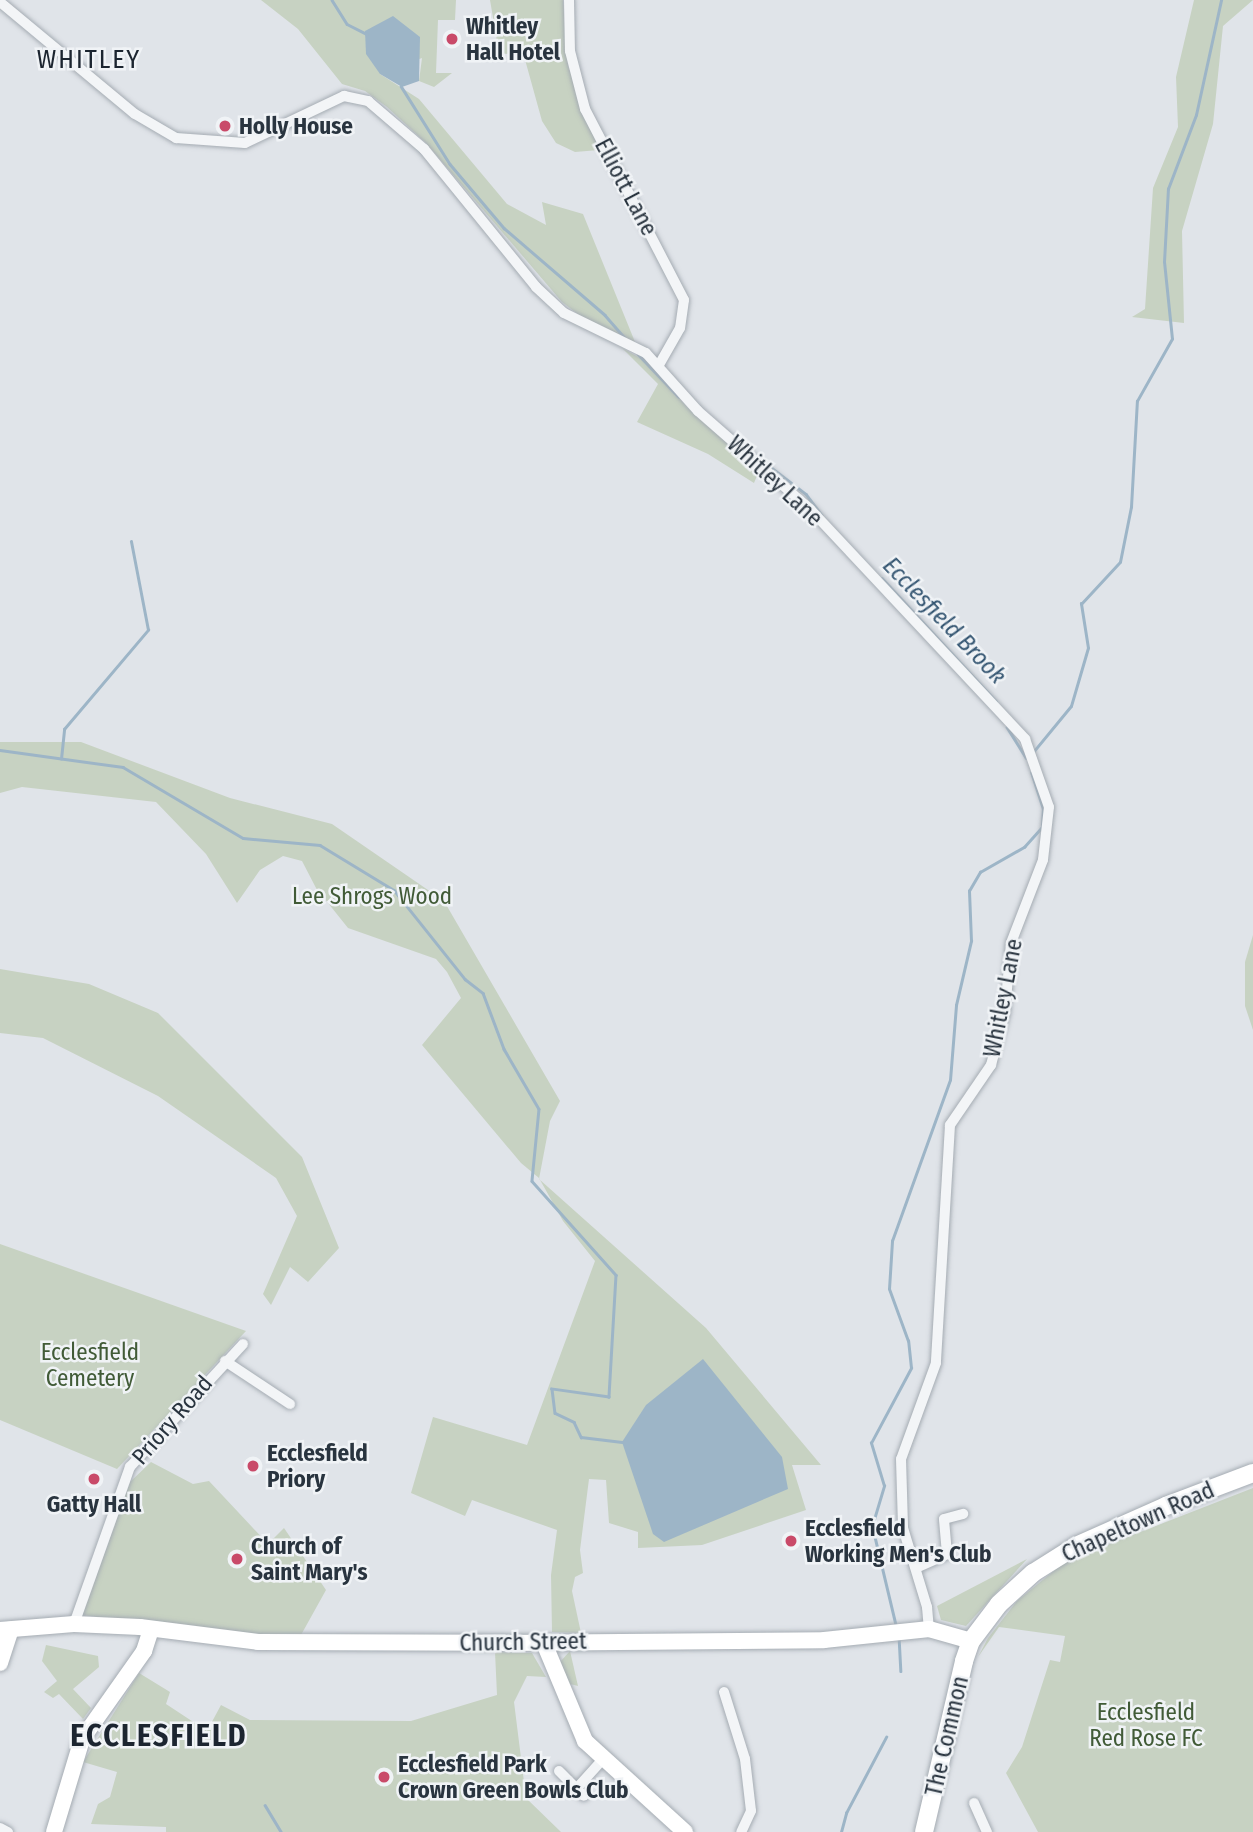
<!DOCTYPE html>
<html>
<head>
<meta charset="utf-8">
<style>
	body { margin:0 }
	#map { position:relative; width:1253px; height:1832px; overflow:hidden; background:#e0e4e9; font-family:"Fira Sans Condensed",sans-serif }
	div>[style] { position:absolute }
	.green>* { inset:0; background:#c7d2c2 }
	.water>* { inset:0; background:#9db5c7 }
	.stream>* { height:2.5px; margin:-1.25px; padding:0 1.25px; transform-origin:1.25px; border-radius:1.25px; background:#9db5c7 }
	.roads { filter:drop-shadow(0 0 2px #a5acb3) drop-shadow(0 0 2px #a5acb3) }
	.street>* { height:10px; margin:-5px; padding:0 5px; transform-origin:5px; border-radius:5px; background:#f3f5f7 }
	.secondary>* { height:16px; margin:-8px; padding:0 8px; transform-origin:8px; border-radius:8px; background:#fff }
	.primary>* { height:18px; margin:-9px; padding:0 9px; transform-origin:9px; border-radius:9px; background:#fff }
	.dots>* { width:19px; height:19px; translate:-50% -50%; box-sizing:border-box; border:4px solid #f0f3f6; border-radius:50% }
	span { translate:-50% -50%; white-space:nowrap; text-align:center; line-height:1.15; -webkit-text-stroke:5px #f0f3f6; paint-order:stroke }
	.poi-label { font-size:23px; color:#29343f; font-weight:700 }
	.left { translate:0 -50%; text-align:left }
	.street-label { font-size:23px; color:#29343f }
	.park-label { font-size:23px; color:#415b37 }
	.water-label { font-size:24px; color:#355672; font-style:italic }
	.quarter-label { font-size:26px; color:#1c2530; letter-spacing:2px }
	.district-label { font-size:30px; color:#1c2530; font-weight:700; letter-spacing:2px }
</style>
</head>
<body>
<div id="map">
	<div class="green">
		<i style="clip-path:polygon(261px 0,456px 0,455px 20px,438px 20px,436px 73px,452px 73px,434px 87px,419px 81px,422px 58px,380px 74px,419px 99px,507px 204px,546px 225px,542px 202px,583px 214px,635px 342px,587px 321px,562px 302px,426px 143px,387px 107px,365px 91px,342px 84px,298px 29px)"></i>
		<i style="clip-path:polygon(490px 0,563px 0,568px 66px,599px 150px,575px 152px,556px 143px,542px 121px,524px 56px,499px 53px)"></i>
		<i style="clip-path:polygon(1194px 0,1253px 0,1223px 26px,1213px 124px,1182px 231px,1184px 323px,1132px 317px,1145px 309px,1153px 188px,1178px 127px,1176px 77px)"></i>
		<i style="clip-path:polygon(622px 348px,649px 363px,686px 406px,759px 471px,754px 483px,708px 454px,637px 422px,658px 384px)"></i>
		<i style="clip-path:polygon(0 742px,81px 742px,230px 798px,332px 824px,444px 901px,560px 1101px,550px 1121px,539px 1179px,706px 1328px,821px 1465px,792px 1465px,806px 1510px,702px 1545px,638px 1548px,638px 1532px,609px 1523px,606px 1480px,589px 1479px,580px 1550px,583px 1573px,575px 1577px,572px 1591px,581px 1633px,552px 1632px,551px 1575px,557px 1530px,472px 1500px,465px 1516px,411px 1493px,433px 1417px,527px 1445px,595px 1261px,563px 1221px,539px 1178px,521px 1163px,422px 1045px,461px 998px,447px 972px,436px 959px,348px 928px,316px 888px,302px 861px,283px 856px,260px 870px,237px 903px,206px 854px,156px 802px,22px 787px,0 793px)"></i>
		<i style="clip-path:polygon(1253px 935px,1253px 1030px,1245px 1006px,1245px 962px)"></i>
		<i style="clip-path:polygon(0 969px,89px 984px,158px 1013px,302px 1157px,339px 1248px,308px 1282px,290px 1267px,271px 1305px,263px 1294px,297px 1216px,276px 1178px,158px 1096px,43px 1038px,0 1033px)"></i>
		<i style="clip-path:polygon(0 1244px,246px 1331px,117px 1469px,0 1420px)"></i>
		<i style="clip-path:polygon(151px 1462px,193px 1484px,209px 1481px,268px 1544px,284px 1528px,326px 1590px,301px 1635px,245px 1637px,82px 1615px,130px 1482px)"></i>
		<i style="clip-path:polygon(1253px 1488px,1253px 1832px,1038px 1832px,1006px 1773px,1022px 1747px,1050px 1660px,1060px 1662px,1065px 1636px,999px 1627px,978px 1657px,988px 1638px,1017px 1601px,1066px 1561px)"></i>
		<i style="clip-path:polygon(1027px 1559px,966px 1626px,941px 1620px,937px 1606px)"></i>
		<i style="clip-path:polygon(46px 1645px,98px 1656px,99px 1667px,73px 1689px,91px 1708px,83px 1719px,59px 1694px,53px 1698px,44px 1692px,57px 1681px,42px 1661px)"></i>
		<i style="clip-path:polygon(570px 1651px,578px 1686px,566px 1683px,560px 1662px)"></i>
		<i style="clip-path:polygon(495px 1652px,532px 1653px,546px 1677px,527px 1676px,514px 1702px,526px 1798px,561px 1832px,166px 1832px,166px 1827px,91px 1824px,98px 1804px,110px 1797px,117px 1772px,83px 1762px,139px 1673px,170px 1692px,166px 1704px,207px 1731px,221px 1705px,250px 1720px,411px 1721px,497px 1695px)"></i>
	</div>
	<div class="water">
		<i style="clip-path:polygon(393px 16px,420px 37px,419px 81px,402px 87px,380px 74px,366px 54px,365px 31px)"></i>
		<i style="clip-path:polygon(703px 1359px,782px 1457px,788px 1489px,664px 1542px,653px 1534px,622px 1442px,646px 1405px)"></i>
	</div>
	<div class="stream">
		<i style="left:332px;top:0;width:28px;rotate:58deg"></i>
		<i style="left:347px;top:24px;width:22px;rotate:27deg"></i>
		<i style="left:401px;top:86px;width:92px;rotate:57.9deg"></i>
		<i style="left:450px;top:164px;width:84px;rotate:49.8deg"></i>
		<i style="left:504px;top:228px;width:133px;rotate:40.7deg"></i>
		<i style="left:605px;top:315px;width:30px;rotate:49deg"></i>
		<i style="left:638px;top:354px;width:59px;rotate:46.4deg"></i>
		<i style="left:768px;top:465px;width:48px;rotate:37.3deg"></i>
		<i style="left:806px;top:494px;width:26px;rotate:53deg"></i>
		<i style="left:882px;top:578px;width:168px;rotate:47.2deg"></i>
		<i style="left:1007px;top:727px;width:36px;rotate:58deg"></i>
		<i style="left:0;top:750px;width:124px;rotate:7.9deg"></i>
		<i style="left:123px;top:767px;width:139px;rotate:30.6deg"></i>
		<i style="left:243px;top:838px;width:77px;rotate:5.2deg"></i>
		<i style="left:320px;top:845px;width:87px;rotate:31.3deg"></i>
		<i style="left:394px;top:890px;width:114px;rotate:51.4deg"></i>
		<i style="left:465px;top:979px;width:23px;rotate:38deg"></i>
		<i style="left:483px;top:993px;width:60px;rotate:69.4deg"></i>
		<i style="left:504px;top:1049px;width:69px;rotate:59.7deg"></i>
		<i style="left:539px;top:1109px;width:72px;rotate:95.6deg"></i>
		<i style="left:532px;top:1181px;width:126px;rotate:48.2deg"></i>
		<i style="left:616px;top:1275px;width:122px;rotate:93.3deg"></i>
		<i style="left:609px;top:1397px;width:58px;rotate:-172deg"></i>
		<i style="left:552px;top:1389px;width:24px;rotate:83deg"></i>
		<i style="left:555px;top:1413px;width:21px;rotate:25deg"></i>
		<i style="left:574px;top:1422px;width:17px;rotate:65deg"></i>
		<i style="left:581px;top:1437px;width:41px;rotate:7deg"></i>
		<i style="left:1034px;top:751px;width:58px;rotate:-50.6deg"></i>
		<i style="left:1071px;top:706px;width:60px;rotate:-73.7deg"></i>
		<i style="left:1088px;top:648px;width:45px;rotate:-99deg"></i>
		<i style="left:1081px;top:604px;width:57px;rotate:-47.1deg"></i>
		<i style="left:1120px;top:562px;width:56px;rotate:-78.7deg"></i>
		<i style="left:1131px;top:507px;width:106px;rotate:-86.8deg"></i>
		<i style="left:1137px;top:401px;width:71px;rotate:-60.6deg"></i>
		<i style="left:1172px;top:339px;width:77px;rotate:-95.9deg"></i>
		<i style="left:1164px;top:262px;width:73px;rotate:-86.9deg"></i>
		<i style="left:1168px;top:189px;width:79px;rotate:-69.3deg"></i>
		<i style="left:1196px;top:115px;width:118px;rotate:-77.7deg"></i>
		<i style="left:61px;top:759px;width:30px;rotate:-84deg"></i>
		<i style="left:64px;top:729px;width:130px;rotate:-49.7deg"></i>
		<i style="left:148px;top:630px;width:90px;rotate:-100.9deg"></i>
		<i style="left:896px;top:1627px;width:104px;rotate:-103.4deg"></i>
		<i style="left:872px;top:1526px;width:42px;rotate:-73.3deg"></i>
		<i style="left:884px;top:1486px;width:45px;rotate:-106.8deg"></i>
		<i style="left:871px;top:1443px;width:85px;rotate:-61.9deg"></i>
		<i style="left:911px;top:1368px;width:27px;rotate:-96deg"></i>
		<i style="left:908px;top:1341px;width:55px;rotate:-110.1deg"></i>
		<i style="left:889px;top:1289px;width:48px;rotate:-86.4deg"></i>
		<i style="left:892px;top:1241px;width:171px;rotate:-70.2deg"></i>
		<i style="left:950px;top:1080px;width:75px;rotate:-85.4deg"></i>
		<i style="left:956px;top:1005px;width:66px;rotate:-76.8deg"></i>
		<i style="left:971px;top:941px;width:50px;rotate:-92.3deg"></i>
		<i style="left:969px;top:891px;width:22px;rotate:-60deg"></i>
		<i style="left:980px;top:872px;width:51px;rotate:-29.6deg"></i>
		<i style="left:1024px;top:847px;width:27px;rotate:-48deg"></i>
		<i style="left:1042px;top:827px;width:18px;rotate:-87deg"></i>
		<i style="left:1043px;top:809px;width:38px;rotate:-108deg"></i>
		<i style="left:899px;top:1636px;width:35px;rotate:87deg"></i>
		<i style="left:265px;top:1805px;width:31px;rotate:59deg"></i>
		<i style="left:841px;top:1832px;width:20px;rotate:-75deg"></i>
		<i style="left:846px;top:1813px;width:86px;rotate:-62.2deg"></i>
	</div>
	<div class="roads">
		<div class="street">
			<i style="left:569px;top:0;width:51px;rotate:88.9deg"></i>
			<i style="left:570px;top:51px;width:60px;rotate:75.5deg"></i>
			<i style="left:585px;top:109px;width:215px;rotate:62.6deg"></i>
			<i style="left:684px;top:300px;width:28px;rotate:98deg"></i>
			<i style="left:680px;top:328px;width:43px;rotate:119.6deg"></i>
			<i style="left:0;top:2px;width:175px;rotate:39.7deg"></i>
			<i style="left:135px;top:114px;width:48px;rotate:30.3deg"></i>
			<i style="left:176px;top:138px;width:69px;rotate:4.1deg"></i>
			<i style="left:245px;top:143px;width:110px;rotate:-25.4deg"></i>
			<i style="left:344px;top:96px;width:25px;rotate:12deg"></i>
			<i style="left:368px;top:101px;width:74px;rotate:40.6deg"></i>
			<i style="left:424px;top:149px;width:178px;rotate:50.9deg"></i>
			<i style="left:536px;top:287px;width:38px;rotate:43deg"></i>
			<i style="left:564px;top:313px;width:91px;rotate:26deg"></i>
			<i style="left:646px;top:353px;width:78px;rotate:48.1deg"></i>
			<i style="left:698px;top:411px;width:149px;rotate:41.2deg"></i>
			<i style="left:810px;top:509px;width:315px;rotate:46.9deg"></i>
			<i style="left:1025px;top:739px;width:72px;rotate:70.6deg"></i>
			<i style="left:1049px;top:807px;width:53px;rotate:96.5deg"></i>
			<i style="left:1043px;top:860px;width:89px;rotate:111.1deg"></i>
			<i style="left:1011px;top:943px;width:69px;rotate:95deg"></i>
			<i style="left:1005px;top:1012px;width:55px;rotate:104.8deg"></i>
			<i style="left:991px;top:1065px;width:73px;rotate:124.3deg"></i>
			<i style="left:950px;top:1125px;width:238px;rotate:93.4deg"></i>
			<i style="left:936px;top:1363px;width:102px;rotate:110deg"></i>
			<i style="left:901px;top:1459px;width:69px;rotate:88.3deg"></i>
			<i style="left:903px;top:1528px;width:83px;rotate:73.1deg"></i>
			<i style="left:927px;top:1607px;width:22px;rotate:85deg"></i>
			<i style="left:225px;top:1361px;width:78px;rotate:33.5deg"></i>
			<i style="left:916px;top:1568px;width:34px;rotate:-24deg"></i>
			<i style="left:947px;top:1554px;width:35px;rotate:-95deg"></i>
			<i style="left:944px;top:1519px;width:20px;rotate:-15deg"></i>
			<i style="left:74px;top:1624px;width:167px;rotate:-70.4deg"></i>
			<i style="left:130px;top:1467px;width:167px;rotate:-47.4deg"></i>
			<i style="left:724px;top:1692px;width:70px;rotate:72.6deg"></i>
			<i style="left:745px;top:1759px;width:52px;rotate:83.4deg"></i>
			<i style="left:751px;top:1811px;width:23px;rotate:115deg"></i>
			<i style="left:559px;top:1771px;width:35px;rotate:45deg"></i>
			<i style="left:577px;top:1788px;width:39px;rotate:-48deg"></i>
			<i style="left:974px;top:1803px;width:32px;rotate:66deg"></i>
			<i style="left:0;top:1828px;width:9px;rotate:27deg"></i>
		</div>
		<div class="secondary">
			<i style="left:0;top:1630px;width:74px;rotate:-4.6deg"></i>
			<i style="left:74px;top:1624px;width:66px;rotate:2.6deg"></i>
			<i style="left:140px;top:1627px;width:119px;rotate:7.2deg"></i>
			<i style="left:258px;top:1642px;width:247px;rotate:0.2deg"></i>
			<i style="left:505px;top:1643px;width:319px;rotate:-0.5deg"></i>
			<i style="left:824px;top:1640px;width:106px;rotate:-6deg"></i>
			<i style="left:929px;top:1629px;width:44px;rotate:15.9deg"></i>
			<i style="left:544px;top:1643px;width:106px;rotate:67.3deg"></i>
			<i style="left:585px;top:1741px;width:135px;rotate:42.3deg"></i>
			<i style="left:0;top:1663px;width:35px;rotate:-72deg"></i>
			<i style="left:54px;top:1832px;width:97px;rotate:-73.2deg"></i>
			<i style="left:82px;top:1739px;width:108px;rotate:-54.8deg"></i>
			<i style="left:144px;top:1651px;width:23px;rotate:-72deg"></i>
		</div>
		<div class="primary">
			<i style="left:924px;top:1832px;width:176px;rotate:-76.8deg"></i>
			<i style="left:964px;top:1661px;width:21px;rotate:-71deg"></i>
			<i style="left:971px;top:1641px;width:46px;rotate:-52.9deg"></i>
			<i style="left:999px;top:1604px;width:46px;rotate:-42.4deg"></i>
			<i style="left:1033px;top:1573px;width:51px;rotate:-32.1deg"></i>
			<i style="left:1076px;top:1546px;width:98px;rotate:-24deg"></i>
			<i style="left:1166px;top:1506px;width:93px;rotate:-20.8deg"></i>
		</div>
	</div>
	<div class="dots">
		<i style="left:452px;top:39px;background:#c94a69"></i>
		<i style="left:225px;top:126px;background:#c94a69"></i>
		<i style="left:253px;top:1466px;background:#c94a69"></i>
		<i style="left:94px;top:1479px;background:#c94a69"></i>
		<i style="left:791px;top:1541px;background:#c94a69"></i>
		<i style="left:237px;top:1559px;background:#c94a69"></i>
		<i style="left:384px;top:1777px;background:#c94a69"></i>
	</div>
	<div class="poi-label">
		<span class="left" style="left:466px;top:39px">Whitley<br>Hall Hotel</span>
		<span class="left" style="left:239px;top:126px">Holly House</span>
		<span class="left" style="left:267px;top:1466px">Ecclesfield<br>Priory</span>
		<span style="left:94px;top:1504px">Gatty Hall</span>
		<span class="left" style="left:805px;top:1541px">Ecclesfield<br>Working Men's Club</span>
		<span class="left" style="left:251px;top:1559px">Church of<br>Saint Mary's</span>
		<span class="left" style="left:398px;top:1777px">Ecclesfield Park<br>Crown Green Bowls Club</span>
	</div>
	<div class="street-label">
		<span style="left:626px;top:187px;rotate:62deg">Elliott Lane</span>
		<span style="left:775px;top:481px;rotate:43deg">Whitley Lane</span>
		<span style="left:1003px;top:998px;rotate:-79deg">Whitley Lane</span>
		<span style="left:172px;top:1420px;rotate:-49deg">Priory Road</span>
		<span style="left:1138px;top:1522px;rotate:-24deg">Chapeltown Road</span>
		<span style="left:523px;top:1642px;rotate:-1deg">Church Street</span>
		<span style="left:947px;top:1736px;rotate:-77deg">The Common</span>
	</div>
	<div class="park-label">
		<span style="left:372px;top:896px">Lee Shrogs Wood</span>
		<span style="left:90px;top:1365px">Ecclesfield<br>Cemetery</span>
		<span style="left:1146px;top:1725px">Ecclesfield<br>Red Rose FC</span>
	</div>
	<div class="water-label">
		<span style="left:944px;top:621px;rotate:46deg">Ecclesfield Brook</span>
	</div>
	<div class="quarter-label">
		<span style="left:89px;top:60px">WHITLEY</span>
	</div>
	<div class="district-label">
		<span style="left:159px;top:1736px">ECCLESFIELD</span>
	</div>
</div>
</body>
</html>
